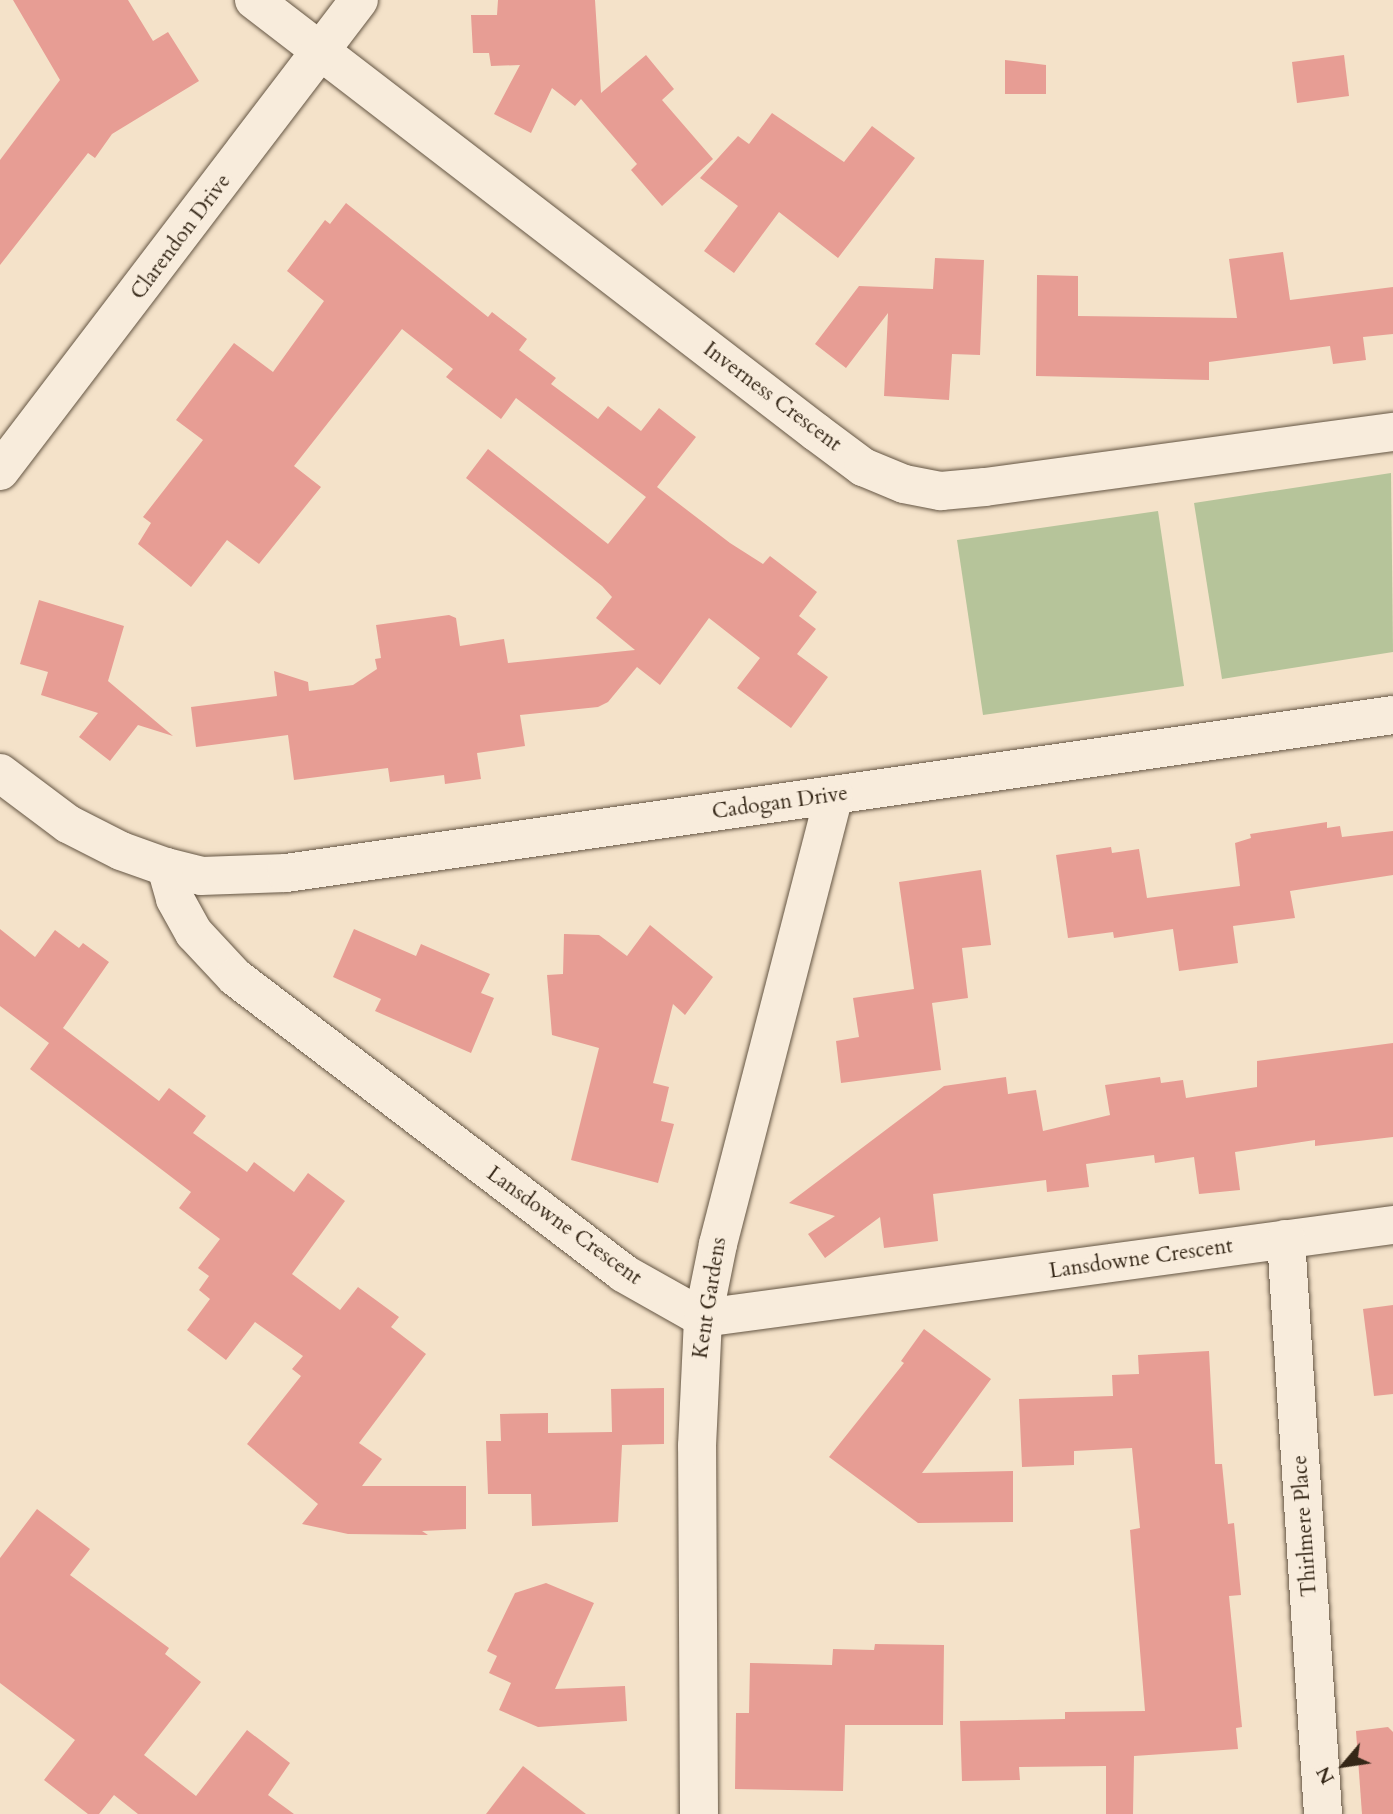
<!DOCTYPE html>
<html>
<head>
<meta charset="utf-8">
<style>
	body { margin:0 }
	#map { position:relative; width:1393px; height:1814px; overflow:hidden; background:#f4e2c9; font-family:Cardo,serif }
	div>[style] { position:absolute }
	.green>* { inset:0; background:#b6c49a }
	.building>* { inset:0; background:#e79d94 }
	.roads { filter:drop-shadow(0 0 2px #655644) drop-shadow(0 0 2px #655644) }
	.minor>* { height:38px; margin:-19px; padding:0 19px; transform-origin:19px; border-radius:19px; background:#f8ecdc }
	span { translate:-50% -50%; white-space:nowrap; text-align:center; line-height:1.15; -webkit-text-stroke:7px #f8ecdc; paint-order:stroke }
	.street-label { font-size:21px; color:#352717 }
	.north { position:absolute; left:1309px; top:1730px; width:70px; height:70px; -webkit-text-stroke:5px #f8ecdc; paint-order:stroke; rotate:241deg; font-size:19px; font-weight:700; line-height:28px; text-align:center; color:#352717 }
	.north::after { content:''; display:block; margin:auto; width:24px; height:32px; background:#352717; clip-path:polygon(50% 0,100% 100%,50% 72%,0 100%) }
</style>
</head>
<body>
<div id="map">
	<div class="green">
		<i style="clip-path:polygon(1391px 473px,1393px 652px,1222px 679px,1194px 503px)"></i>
		<i style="clip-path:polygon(1158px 511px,1184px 686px,983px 715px,957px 540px)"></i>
	</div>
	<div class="building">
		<i style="clip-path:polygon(13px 0,128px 0,153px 41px,168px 32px,199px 81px,112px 134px,95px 158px,88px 153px,0 265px,0 160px,60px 80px)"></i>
		<i style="clip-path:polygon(498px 0,595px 0,601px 93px,646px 55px,674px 89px,662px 100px,713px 159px,662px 206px,631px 170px,637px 164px,581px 99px,575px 106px,552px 88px,531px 133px,494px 114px,520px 65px,491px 66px,489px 53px,473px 53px,471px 15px,497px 15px)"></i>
		<i style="clip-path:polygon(1344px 55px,1349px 96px,1297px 103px,1292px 62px)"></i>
		<i style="clip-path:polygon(1005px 60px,1046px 65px,1046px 94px,1005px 94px)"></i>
		<i style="clip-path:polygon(772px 113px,844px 162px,872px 126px,915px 158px,838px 258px,779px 212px,734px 273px,704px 251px,738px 206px,700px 178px,738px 136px,749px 144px)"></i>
		<i style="clip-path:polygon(346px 203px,488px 317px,492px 312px,527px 339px,519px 350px,556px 378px,551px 384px,598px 419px,608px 406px,641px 431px,659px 408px,696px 437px,657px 487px,730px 543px,763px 564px,770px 556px,817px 592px,799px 616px,816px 629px,797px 654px,828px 677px,791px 728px,737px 688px,760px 658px,709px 618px,660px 685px,637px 667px,608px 702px,598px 707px,520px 715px,525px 746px,477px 753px,481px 779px,445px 784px,444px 775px,390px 782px,388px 768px,294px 780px,288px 735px,196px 747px,191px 707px,277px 696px,274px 671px,308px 682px,309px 691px,353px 685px,377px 669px,375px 659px,381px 658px,376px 625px,449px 615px,456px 618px,460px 646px,504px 639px,508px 663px,635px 650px,596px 618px,612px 597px,602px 586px,466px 478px,488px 449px,608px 544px,646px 497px,516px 398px,501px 419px,446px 377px,453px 369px,402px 329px,294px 466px,321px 487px,259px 564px,227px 540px,191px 587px,138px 544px,151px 523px,143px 517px,203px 440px,176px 420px,234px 343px,273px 372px,324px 301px,287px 271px,325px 220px,330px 224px)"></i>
		<i style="clip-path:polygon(1283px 252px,1290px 300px,1393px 287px,1393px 334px,1363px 337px,1366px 360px,1333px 364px,1330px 346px,1209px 362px,1209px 380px,1036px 376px,1037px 275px,1078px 276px,1078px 316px,1237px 318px,1229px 259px)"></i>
		<i style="clip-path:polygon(935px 258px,984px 260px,980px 355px,952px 354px,949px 400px,884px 396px,888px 313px,846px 368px,815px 344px,859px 286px,933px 289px)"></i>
		<i style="clip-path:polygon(39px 600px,124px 626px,108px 681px,173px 736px,138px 725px,110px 761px,79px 737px,98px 713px,41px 695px,48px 672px,20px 664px)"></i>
		<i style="clip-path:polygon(1327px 822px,1327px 828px,1340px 826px,1342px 837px,1393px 831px,1393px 875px,1290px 891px,1295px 918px,1233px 926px,1238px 963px,1179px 971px,1173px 929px,1114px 938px,1113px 932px,1068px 938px,1056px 855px,1111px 847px,1112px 853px,1139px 849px,1147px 898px,1240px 886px,1235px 843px,1251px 838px,1250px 834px)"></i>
		<i style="clip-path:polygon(981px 870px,991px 945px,962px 948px,968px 998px,932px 1003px,941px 1070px,841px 1083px,836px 1041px,859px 1037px,853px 998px,914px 989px,899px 882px)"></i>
		<i style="clip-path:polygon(650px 925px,713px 977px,685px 1015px,673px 1004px,653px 1083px,669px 1087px,661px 1121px,674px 1124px,658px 1183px,571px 1160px,599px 1048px,552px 1035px,547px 975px,563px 974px,564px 934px,599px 935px,627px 956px)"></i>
		<i style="clip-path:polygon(0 929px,35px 957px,55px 930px,79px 948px,83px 943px,109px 962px,63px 1028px,159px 1101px,169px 1088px,206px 1116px,193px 1133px,247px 1172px,254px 1162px,294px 1192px,308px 1173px,345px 1201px,292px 1274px,340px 1310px,358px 1287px,399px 1317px,391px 1327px,426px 1354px,359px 1443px,382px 1459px,362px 1486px,466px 1486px,466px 1529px,422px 1531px,428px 1535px,348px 1534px,302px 1524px,318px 1504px,247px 1444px,301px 1376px,292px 1369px,303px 1356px,255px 1322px,226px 1360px,187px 1330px,210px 1299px,199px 1290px,209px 1276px,198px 1268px,220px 1239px,179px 1208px,191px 1192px,30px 1069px,49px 1043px,0 1006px)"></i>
		<i style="clip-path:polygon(354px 929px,416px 956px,421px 944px,490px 974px,481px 993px,494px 998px,471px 1053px,375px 1011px,381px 999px,333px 977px)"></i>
		<i style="clip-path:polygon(1393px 1043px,1393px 1137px,1315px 1146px,1315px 1140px,1235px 1152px,1240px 1190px,1199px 1194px,1194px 1157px,1155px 1163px,1154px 1155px,1086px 1164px,1089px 1187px,1047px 1192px,1046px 1180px,933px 1194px,938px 1241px,884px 1248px,880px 1217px,825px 1258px,808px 1234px,835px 1216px,789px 1203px,944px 1086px,1006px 1077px,1008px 1094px,1036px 1090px,1043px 1131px,1110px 1115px,1105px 1085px,1160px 1077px,1161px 1083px,1183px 1080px,1186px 1098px,1257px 1087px,1257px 1061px)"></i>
		<i style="clip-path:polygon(1393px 1305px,1393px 1394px,1374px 1396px,1363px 1309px)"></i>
		<i style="clip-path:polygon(924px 1329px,991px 1379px,922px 1473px,1013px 1471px,1013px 1522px,918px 1523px,829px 1457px,904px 1363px,901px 1361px)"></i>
		<i style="clip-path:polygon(1209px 1351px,1215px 1464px,1222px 1464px,1228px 1524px,1234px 1523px,1241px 1595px,1229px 1596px,1242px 1727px,1236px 1728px,1238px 1749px,1134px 1756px,1133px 1814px,1106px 1814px,1106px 1766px,1019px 1767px,1020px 1780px,962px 1781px,960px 1721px,1065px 1719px,1065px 1712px,1145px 1711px,1130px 1530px,1140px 1528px,1132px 1448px,1074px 1451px,1074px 1465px,1022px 1467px,1019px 1399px,1113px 1396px,1112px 1375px,1139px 1374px,1138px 1355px)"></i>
		<i style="clip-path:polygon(664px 1388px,664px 1444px,622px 1445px,618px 1522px,532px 1526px,531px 1494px,488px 1494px,486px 1441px,501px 1441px,500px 1414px,548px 1413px,548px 1433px,612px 1432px,611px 1389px)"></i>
		<i style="clip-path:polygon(37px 1509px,90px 1549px,70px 1575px,169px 1648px,165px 1654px,201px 1682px,144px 1755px,196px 1796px,247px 1730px,290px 1763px,268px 1795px,294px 1814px,138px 1814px,114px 1795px,99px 1814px,88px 1814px,44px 1780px,75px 1740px,0 1683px,0 1558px)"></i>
		<i style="clip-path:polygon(546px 1583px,594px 1603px,555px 1689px,625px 1686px,627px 1721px,538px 1727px,499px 1710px,511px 1683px,489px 1673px,497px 1656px,487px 1651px,515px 1593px)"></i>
		<i style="clip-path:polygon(875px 1644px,944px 1645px,943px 1725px,845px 1725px,843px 1791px,735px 1789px,736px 1713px,749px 1713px,750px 1663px,832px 1665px,833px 1649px,874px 1650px)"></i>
		<i style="clip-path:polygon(1388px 1727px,1393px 1732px,1393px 1814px,1362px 1814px,1356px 1731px)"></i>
		<i style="clip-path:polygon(523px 1766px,586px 1814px,486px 1814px)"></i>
	</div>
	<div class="roads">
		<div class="minor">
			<i style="left:254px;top:0;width:709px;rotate:37.55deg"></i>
			<i style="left:816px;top:432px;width:59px;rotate:36.7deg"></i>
			<i style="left:863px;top:467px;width:44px;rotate:22.5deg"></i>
			<i style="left:904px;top:484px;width:38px;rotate:11deg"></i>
			<i style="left:941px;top:491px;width:44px;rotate:-5.2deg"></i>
			<i style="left:985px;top:487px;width:412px;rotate:-7.7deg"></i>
			<i style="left:0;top:471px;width:592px;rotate:-52.69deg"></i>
			<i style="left:0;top:773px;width:85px;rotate:36.9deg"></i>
			<i style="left:68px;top:824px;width:59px;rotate:27deg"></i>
			<i style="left:121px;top:851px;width:48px;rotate:19.6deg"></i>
			<i style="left:166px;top:867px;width:33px;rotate:74deg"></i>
			<i style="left:175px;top:899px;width:39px;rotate:61deg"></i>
			<i style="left:194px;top:933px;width:60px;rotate:47deg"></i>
			<i style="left:235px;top:977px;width:488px;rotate:37.3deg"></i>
			<i style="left:623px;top:1273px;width:92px;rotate:29.4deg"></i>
			<i style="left:703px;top:1318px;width:696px;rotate:-7.68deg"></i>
			<i style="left:166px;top:867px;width:36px;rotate:14deg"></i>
			<i style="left:201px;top:876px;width:85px;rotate:-2deg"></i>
			<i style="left:286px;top:873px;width:1118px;rotate:-8.12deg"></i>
			<i style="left:1286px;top:1239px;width:576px;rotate:86.32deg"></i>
			<i style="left:699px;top:1814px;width:368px;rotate:-90.3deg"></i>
			<i style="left:697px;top:1446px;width:128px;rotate:-87.3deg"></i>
			<i style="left:703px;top:1318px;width:76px;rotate:-78.5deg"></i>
			<i style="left:718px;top:1244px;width:463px;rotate:-75.5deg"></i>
		</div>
	</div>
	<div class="street-label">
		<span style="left:181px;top:237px;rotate:-53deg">Clarendon Drive</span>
		<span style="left:772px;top:397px;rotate:37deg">Inverness Crescent</span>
		<span style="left:780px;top:803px;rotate:-8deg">Cadogan Drive</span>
		<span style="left:564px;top:1226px;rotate:36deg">Lansdowne Crescent</span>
		<span style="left:1141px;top:1259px;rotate:-8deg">Lansdowne Crescent</span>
		<span style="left:710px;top:1298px;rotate:-81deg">Kent Gardens</span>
		<span style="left:1305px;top:1526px;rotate:-94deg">Thirlmere Place</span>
	</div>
	<div class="north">N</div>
</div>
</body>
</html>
